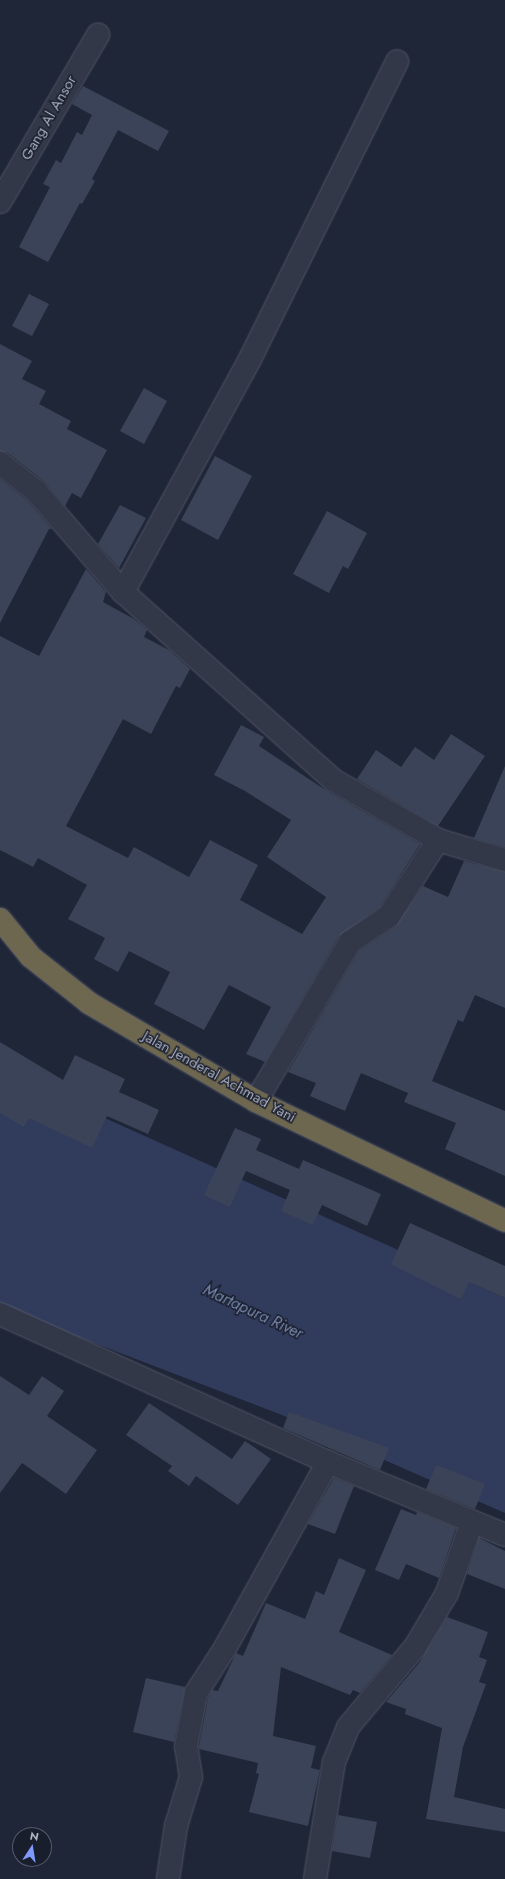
<!DOCTYPE html>
<html>
<head>
<meta charset="utf-8">
<style>
	body { margin:0 }
	#map { position:relative; width:505px; height:1879px; overflow:hidden; background:#1f2637; font-family:Jost,sans-serif }
	div>[style] { position:absolute }
	.water>* { inset:0; background:#313c5d }
	.building>* { inset:0; background:#3b4358 }
	.roads { filter:drop-shadow(0 0 1px #505566) drop-shadow(0 0 1px #505566) }
	.minor>* { height:22px; margin:-11px; padding:0 11px; transform-origin:11px; border-radius:11px; background:#333848 }
	.highway>* { height:22px; margin:-11px; padding:0 11px; transform-origin:11px; border-radius:11px; background:#6e6750 }
	span { translate:-50% -50%; white-space:nowrap; text-align:center; line-height:1.15; -webkit-text-stroke:3px #191e2c; paint-order:stroke }
	.street-label { font-size:15px; color:#adb2c5 }
	.water-label { font-size:16px; color:#7c8bb2; font-style:italic }
	.north { position:absolute; left:12px; top:1827px; width:40px; height:40px; box-sizing:border-box; background:#191e2c; border:1px solid #545969; border-radius:50%; rotate:12deg; font-size:11px; font-weight:700; line-height:16px; text-align:center; color:#adb2c5 }
	.north::after { content:''; display:block; margin:auto; width:14px; height:18px; background:#7d99fa; clip-path:polygon(50% 0,100% 100%,50% 72%,0 100%) }
</style>
</head>
<body>
<div id="map">
	<div class="water">
		<i style="clip-path:polygon(0 1071px,505px 1298px,505px 1513px,282px 1415px,0 1307px)"></i>
	</div>
	<div class="building">
		<i style="clip-path:polygon(83px 86px,169px 131px,158px 151px,118px 130px,92px 179px,95px 181px,82px 204px,80px 203px,48px 262px,19px 247px,50px 187px,43px 184px,56px 160px,61px 163px,77px 132px,82px 135px,92px 115px,72px 104px)"></i>
		<i style="clip-path:polygon(29px 294px,49px 304px,32px 336px,12px 326px)"></i>
		<i style="clip-path:polygon(0 344px,32px 361px,22px 379px,46px 391px,39px 404px,71px 421px,67px 429px,107px 450px,81px 498px,72px 493px,65px 506px,44px 481px,8px 453px,0 451px)"></i>
		<i style="clip-path:polygon(144px 388px,167px 401px,144px 444px,120px 431px)"></i>
		<i style="clip-path:polygon(215px 456px,252px 476px,218px 540px,181px 520px)"></i>
		<i style="clip-path:polygon(0 479px,27px 500px,52px 529px,49px 529px,0 623px)"></i>
		<i style="clip-path:polygon(120px 505px,146px 518px,119px 568px,98px 544px)"></i>
		<i style="clip-path:polygon(327px 511px,367px 533px,348px 569px,343px 566px,329px 593px,293px 574px)"></i>
		<i style="clip-path:polygon(86px 569px,106px 592px,103px 602px,134px 619px,147px 630px,144px 637px,169px 650px,190px 669px,180px 688px,176px 686px,151px 734px,123px 719px,66px 826px,128px 858px,134px 847px,189px 877px,210px 840px,258px 865px,240px 900px,302px 934px,326px 897px,267px 857px,291px 820px,245px 791px,214px 775px,241px 725px,264px 737px,259px 746px,327px 791px,420px 844px,380px 907px,339px 936px,265px 1062px,246px 1054px,271px 1007px,229px 985px,204px 1030px,154px 1004px,170px 972px,129px 951px,118px 972px,94px 959px,105px 938px,68px 919px,87px 885px,38px 858px,33px 867px,0 850px,0 636px,39px 656px)"></i>
		<i style="clip-path:polygon(451px 734px,485px 756px,438px 826px,357px 779px,376px 750px,401px 767px,415px 747px,434px 760px)"></i>
		<i style="clip-path:polygon(505px 766px,505px 847px,474px 838px)"></i>
		<i style="clip-path:polygon(464px 861px,505px 872px,505px 1008px,475px 995px,463px 1022px,458px 1020px,432px 1081px,505px 1111px,505px 1176px,445px 1149px,456px 1123px,404px 1102px,408px 1093px,361px 1073px,345px 1111px,310px 1096px,316px 1083px,288px 1072px,359px 951px,396px 926px,423px 886px,448px 897px)"></i>
		<i style="clip-path:polygon(0 1042px,63px 1080px,75px 1055px,125px 1079px,119px 1092px,159px 1110px,148px 1134px,107px 1116px,92px 1148px,29px 1118px,24px 1127px,0 1113px)"></i>
		<i style="clip-path:polygon(235px 1128px,261px 1139px,256px 1150px,299px 1169px,303px 1160px,381px 1194px,367px 1226px,322px 1205px,313px 1225px,281px 1211px,290px 1190px,246px 1171px,230px 1207px,204px 1195px)"></i>
		<i style="clip-path:polygon(410px 1223px,505px 1266px,505px 1298px,469px 1282px,461px 1299px,391px 1264px)"></i>
		<i style="clip-path:polygon(0 1376px,29px 1395px,42px 1376px,64px 1391px,47px 1416px,97px 1450px,66px 1494px,22px 1463px,0 1493px)"></i>
		<i style="clip-path:polygon(149px 1403px,232px 1459px,245px 1441px,271px 1459px,238px 1505px,196px 1476px,189px 1486px,168px 1471px,172px 1466px,126px 1435px)"></i>
		<i style="clip-path:polygon(289px 1412px,389px 1448px,380px 1470px,283px 1428px)"></i>
		<i style="clip-path:polygon(436px 1465px,485px 1484px,475px 1509px,426px 1489px)"></i>
		<i style="clip-path:polygon(334px 1478px,354px 1486px,335px 1534px,308px 1524px)"></i>
		<i style="clip-path:polygon(401px 1509px,416px 1515px,417px 1512px,456px 1528px,439px 1578px,406px 1564px,399px 1580px,375px 1570px)"></i>
		<i style="clip-path:polygon(479px 1538px,505px 1551px,505px 1589px,467px 1574px)"></i>
		<i style="clip-path:polygon(339px 1558px,366px 1570px,339px 1632px,392px 1655px,360px 1693px,353px 1690px,350px 1695px,281px 1667px,273px 1736px,316px 1746px,311px 1768px,320px 1770px,308px 1826px,249px 1812px,259px 1774px,256px 1773px,258px 1763px,199px 1749px,199px 1746px,208px 1698px,212px 1690px,218px 1691px,236px 1653px,243px 1656px,266px 1603px,305px 1619px,316px 1591px,324px 1595px)"></i>
		<i style="clip-path:polygon(447px 1617px,488px 1632px,479px 1657px,487px 1660px,479px 1682px,486px 1684px,463px 1747px,454px 1797px,505px 1809px,505px 1832px,426px 1819px,442px 1728px,405px 1714px,406px 1709px,386px 1702px,419px 1663px)"></i>
		<i style="clip-path:polygon(146px 1678px,185px 1687px,174px 1742px,133px 1732px)"></i>
		<i style="clip-path:polygon(338px 1815px,377px 1822px,370px 1858px,332px 1851px)"></i>
	</div>
	<div class="roads">
		<div class="minor">
			<i style="left:0;top:202px;width:194px;rotate:-59.6deg"></i>
			<i style="left:0;top:463px;width:46px;rotate:37.9deg"></i>
			<i style="left:36px;top:491px;width:133px;rotate:49.3deg"></i>
			<i style="left:123px;top:592px;width:282px;rotate:41.8deg"></i>
			<i style="left:333px;top:780px;width:121px;rotate:29.7deg"></i>
			<i style="left:123px;top:592px;width:265px;rotate:-61.4deg"></i>
			<i style="left:250px;top:359px;width:332px;rotate:-63.7deg"></i>
			<i style="left:256px;top:1101px;width:185px;rotate:-59.4deg"></i>
			<i style="left:350px;top:942px;width:47px;rotate:-33.7deg"></i>
			<i style="left:389px;top:916px;width:90px;rotate:-57.2deg"></i>
			<i style="left:438px;top:840px;width:70px;rotate:16.6deg"></i>
			<i style="left:0;top:1314px;width:360px;rotate:24.3deg"></i>
			<i style="left:328px;top:1462px;width:191px;rotate:22.4deg"></i>
			<i style="left:168px;top:1879px;width:54px;rotate:-81.4deg"></i>
			<i style="left:176px;top:1826px;width:51px;rotate:-73deg"></i>
			<i style="left:191px;top:1777px;width:31px;rotate:-99deg"></i>
			<i style="left:186px;top:1746px;width:54px;rotate:-79.3deg"></i>
			<i style="left:196px;top:1693px;width:54px;rotate:-57.2deg"></i>
			<i style="left:225px;top:1648px;width:213px;rotate:-61deg"></i>
			<i style="left:315px;top:1879px;width:119px;rotate:-80.8deg"></i>
			<i style="left:334px;top:1762px;width:38px;rotate:-68deg"></i>
			<i style="left:348px;top:1727px;width:104px;rotate:-50.1deg"></i>
			<i style="left:415px;top:1647px;width:63px;rotate:-59.3deg"></i>
			<i style="left:447px;top:1593px;width:75px;rotate:-70.6deg"></i>
		</div>
		<div class="highway">
			<i style="left:0;top:919px;width:49px;rotate:50.8deg"></i>
			<i style="left:31px;top:957px;width:74px;rotate:38.4deg"></i>
			<i style="left:89px;top:1003px;width:194px;rotate:30.4deg"></i>
			<i style="left:256px;top:1101px;width:276px;rotate:25.7deg"></i>
		</div>
	</div>
	<div class="street-label">
		<span style="left:49px;top:118px;rotate:-60deg">Gang Al Ansor</span>
		<span style="left:219px;top:1077px;rotate:29deg">Jalan Jenderal Achmad Yani</span>
	</div>
	<div class="water-label">
		<span style="left:253px;top:1312px;rotate:25deg">Martapura River</span>
	</div>
	<div class="north">N</div>
</div>
</body>
</html>
